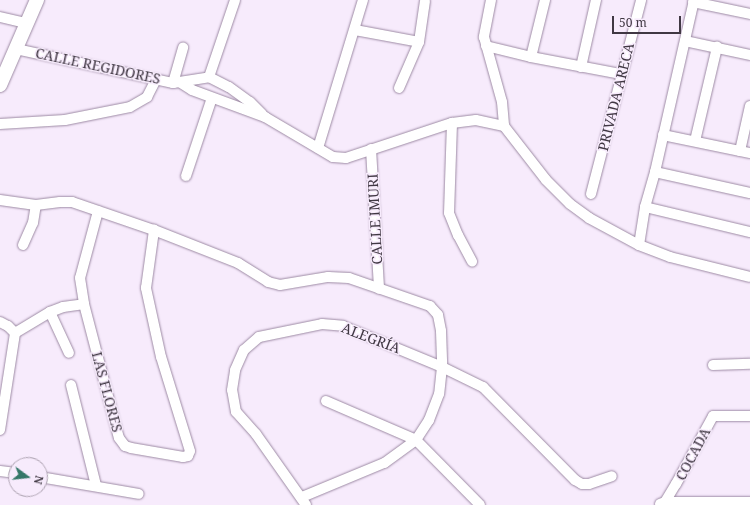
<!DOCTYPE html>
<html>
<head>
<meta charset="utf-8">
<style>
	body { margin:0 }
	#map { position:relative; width:750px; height:505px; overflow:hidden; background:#f7ebfc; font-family:"Noto Serif",serif }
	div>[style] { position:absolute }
	.roads { filter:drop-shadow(0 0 1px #9d8aa4) drop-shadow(0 0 1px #9d8aa4) }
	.street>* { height:10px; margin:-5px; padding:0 5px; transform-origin:5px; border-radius:5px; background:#fff }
	.secondary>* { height:14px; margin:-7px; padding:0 7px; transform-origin:7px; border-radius:7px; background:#fff }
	span { translate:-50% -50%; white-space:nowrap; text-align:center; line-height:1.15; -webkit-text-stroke:3px #f7ebfc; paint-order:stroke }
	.street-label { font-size:14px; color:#403843 }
	.north { position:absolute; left:8px; top:457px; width:40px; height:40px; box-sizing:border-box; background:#f7ebfc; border:1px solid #aea3b2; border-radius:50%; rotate:105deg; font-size:11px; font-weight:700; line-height:16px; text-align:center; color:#403843 }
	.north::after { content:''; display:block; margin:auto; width:14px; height:18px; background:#357768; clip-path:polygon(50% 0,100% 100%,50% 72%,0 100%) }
	.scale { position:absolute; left:612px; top:16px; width:69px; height:18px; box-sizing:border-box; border:2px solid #403843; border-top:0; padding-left:5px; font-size:12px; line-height:14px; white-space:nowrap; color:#403843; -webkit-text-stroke:3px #f7ebfc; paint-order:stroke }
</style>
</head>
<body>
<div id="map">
	<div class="roads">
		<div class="street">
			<i style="left:491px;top:0;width:38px;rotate:101deg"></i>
			<i style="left:484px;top:37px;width:67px;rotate:74.5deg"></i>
			<i style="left:502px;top:102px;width:24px;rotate:85deg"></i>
			<i style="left:693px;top:2px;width:58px;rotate:11.9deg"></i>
			<i style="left:0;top:17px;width:28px;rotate:13deg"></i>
			<i style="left:355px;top:30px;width:65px;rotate:10.6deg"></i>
			<i style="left:685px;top:41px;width:66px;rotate:12.2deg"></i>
			<i style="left:486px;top:46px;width:46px;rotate:13.7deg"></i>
			<i style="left:531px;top:57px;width:92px;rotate:10.7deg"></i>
			<i style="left:16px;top:49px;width:161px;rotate:12.2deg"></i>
			<i style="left:173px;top:83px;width:36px;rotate:-9deg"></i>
			<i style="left:209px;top:77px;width:22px;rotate:27deg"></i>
			<i style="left:229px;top:87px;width:26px;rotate:36deg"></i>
			<i style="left:250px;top:102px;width:17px;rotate:45deg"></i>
			<i style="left:531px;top:57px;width:59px;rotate:-76.2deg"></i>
			<i style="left:581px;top:67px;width:69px;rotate:-77.4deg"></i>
			<i style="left:209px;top:77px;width:81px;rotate:-71.3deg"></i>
			<i style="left:173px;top:83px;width:37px;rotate:-74deg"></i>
			<i style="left:181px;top:83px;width:13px;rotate:32deg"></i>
			<i style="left:192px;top:90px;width:78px;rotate:20.3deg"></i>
			<i style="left:265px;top:117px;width:79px;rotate:30.5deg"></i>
			<i style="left:333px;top:157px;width:13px;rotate:4deg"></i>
			<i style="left:346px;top:158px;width:112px;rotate:-18.3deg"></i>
			<i style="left:452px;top:123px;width:24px;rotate:-7deg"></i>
			<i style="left:476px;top:120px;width:29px;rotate:12deg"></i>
			<i style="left:504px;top:126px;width:68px;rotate:52.1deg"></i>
			<i style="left:546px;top:180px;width:34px;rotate:45deg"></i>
			<i style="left:570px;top:204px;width:24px;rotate:36deg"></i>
			<i style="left:589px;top:218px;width:57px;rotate:28.4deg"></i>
			<i style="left:639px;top:245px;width:33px;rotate:21deg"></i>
			<i style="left:670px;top:257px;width:82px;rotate:14deg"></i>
			<i style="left:399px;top:88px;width:50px;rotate:-66.5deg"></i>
			<i style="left:419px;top:42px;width:41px;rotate:-81.7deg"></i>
			<i style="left:452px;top:123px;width:90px;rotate:91.9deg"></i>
			<i style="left:449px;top:213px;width:24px;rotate:68deg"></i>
			<i style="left:458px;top:235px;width:30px;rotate:62deg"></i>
			<i style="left:0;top:124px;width:65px;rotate:-3.5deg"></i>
			<i style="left:65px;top:120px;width:66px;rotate:-11.3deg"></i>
			<i style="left:130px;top:107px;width:20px;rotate:-30deg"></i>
			<i style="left:147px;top:97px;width:20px;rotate:-63deg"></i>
			<i style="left:663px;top:135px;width:89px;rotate:11.7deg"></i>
			<i style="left:695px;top:141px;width:97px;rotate:-76.8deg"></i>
			<i style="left:318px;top:148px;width:155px;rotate:-73.1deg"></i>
			<i style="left:371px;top:149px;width:140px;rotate:86.7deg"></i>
			<i style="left:740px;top:151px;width:46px;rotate:-77.5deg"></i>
			<i style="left:655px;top:172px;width:97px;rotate:12.5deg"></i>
			<i style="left:186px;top:176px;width:82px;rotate:-71.6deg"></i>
			<i style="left:591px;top:194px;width:200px;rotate:-75.5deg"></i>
			<i style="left:0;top:200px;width:36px;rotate:8deg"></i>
			<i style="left:36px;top:205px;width:24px;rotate:-7deg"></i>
			<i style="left:60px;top:202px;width:12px"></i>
			<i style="left:72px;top:202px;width:87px;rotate:18.9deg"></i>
			<i style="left:154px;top:230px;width:90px;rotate:21.4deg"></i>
			<i style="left:238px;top:263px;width:36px;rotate:32deg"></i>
			<i style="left:268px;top:282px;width:12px;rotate:14deg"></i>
			<i style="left:280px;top:285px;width:49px;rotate:-9.5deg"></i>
			<i style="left:328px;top:277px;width:21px;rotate:3deg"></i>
			<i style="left:349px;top:278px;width:86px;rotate:19.1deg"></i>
			<i style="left:430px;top:306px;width:12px;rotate:48deg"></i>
			<i style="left:438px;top:315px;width:16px;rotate:79deg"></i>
			<i style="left:441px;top:331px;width:36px;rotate:88deg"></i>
			<i style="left:442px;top:367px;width:27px;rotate:96deg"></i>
			<i style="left:439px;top:394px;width:28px;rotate:111deg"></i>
			<i style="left:429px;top:420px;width:24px;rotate:123deg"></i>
			<i style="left:416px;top:440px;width:39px;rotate:144deg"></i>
			<i style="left:384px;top:463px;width:89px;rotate:157.5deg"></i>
			<i style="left:645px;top:207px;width:108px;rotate:13.4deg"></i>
			<i style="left:98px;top:211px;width:69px;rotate:105deg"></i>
			<i style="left:80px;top:278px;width:26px;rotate:81deg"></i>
			<i style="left:84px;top:304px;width:138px;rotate:75.4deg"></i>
			<i style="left:119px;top:438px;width:10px;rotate:53deg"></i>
			<i style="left:125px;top:446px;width:6px;rotate:18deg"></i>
			<i style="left:131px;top:448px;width:53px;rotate:9.8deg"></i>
			<i style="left:183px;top:457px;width:5px;rotate:-11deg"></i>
			<i style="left:188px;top:456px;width:5px;rotate:-68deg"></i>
			<i style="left:190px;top:451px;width:98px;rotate:-107.1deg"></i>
			<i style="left:161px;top:357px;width:71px;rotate:-102.3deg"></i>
			<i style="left:146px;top:288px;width:59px;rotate:-82.1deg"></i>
			<i style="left:23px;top:245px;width:24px;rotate:-66deg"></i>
			<i style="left:33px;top:223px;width:18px;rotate:-81deg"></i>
			<i style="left:639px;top:245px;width:38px;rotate:-81deg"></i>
			<i style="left:645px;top:207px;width:36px;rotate:-74deg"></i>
			<i style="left:655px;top:172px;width:176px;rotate:-77.2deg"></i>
			<i style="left:50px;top:312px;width:45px;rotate:65.1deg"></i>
			<i style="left:0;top:322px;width:9px;rotate:27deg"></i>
			<i style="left:8px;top:326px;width:10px;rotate:45deg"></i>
			<i style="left:15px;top:333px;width:41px;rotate:-31deg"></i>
			<i style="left:50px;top:312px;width:14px;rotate:-21deg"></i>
			<i style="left:63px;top:307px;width:21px;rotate:-8deg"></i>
			<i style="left:713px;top:365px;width:37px;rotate:-2deg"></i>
			<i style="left:71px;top:385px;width:103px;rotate:76deg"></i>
			<i style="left:326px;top:401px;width:98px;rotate:23.4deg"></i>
			<i style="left:416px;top:440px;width:91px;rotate:45.4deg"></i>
			<i style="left:0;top:430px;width:98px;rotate:-81.2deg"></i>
			<i style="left:0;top:471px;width:16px;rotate:7deg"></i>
			<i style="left:40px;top:477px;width:100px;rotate:9.7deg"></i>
			<i style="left:665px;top:502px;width:21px;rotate:-59deg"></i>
			<i style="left:676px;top:484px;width:77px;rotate:-61.4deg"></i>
			<i style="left:713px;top:416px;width:37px"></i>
			<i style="left:660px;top:504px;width:5px;rotate:-22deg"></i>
			<i style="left:665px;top:502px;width:85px"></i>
			<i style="left:306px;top:505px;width:87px;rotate:-125.2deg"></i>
			<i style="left:256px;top:434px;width:30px;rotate:-132deg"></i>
			<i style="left:236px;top:412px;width:22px;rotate:-100deg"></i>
			<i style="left:232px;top:390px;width:20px;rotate:-81deg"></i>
			<i style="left:235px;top:370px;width:22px;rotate:-66deg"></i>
			<i style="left:244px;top:350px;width:20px;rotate:-41deg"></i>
			<i style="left:259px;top:337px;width:64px;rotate:-11.7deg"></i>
			<i style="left:322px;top:324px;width:21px;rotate:5deg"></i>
			<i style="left:343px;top:326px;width:107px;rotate:22.5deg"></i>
			<i style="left:442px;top:367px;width:46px;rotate:26deg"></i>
			<i style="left:483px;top:387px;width:131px;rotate:45.3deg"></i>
			<i style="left:575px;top:480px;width:8px;rotate:30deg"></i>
			<i style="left:582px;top:484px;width:7px"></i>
			<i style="left:589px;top:484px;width:24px;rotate:-19deg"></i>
		</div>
		<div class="secondary">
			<i style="left:0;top:85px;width:93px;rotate:-66.5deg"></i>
		</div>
	</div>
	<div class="street-label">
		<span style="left:98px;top:66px;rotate:12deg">CALLE REGIDORES</span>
		<span style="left:616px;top:97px;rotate:-76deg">PRIVADA ARECA</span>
		<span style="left:375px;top:219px;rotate:-93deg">CALLE IMURI</span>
		<span style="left:371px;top:338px;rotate:21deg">ALEGRÍA</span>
		<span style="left:107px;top:392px;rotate:75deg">LAS FLORES</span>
		<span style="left:693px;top:454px;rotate:-62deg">COCADA</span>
	</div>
	<div class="north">N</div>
	<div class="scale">50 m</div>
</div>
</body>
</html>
